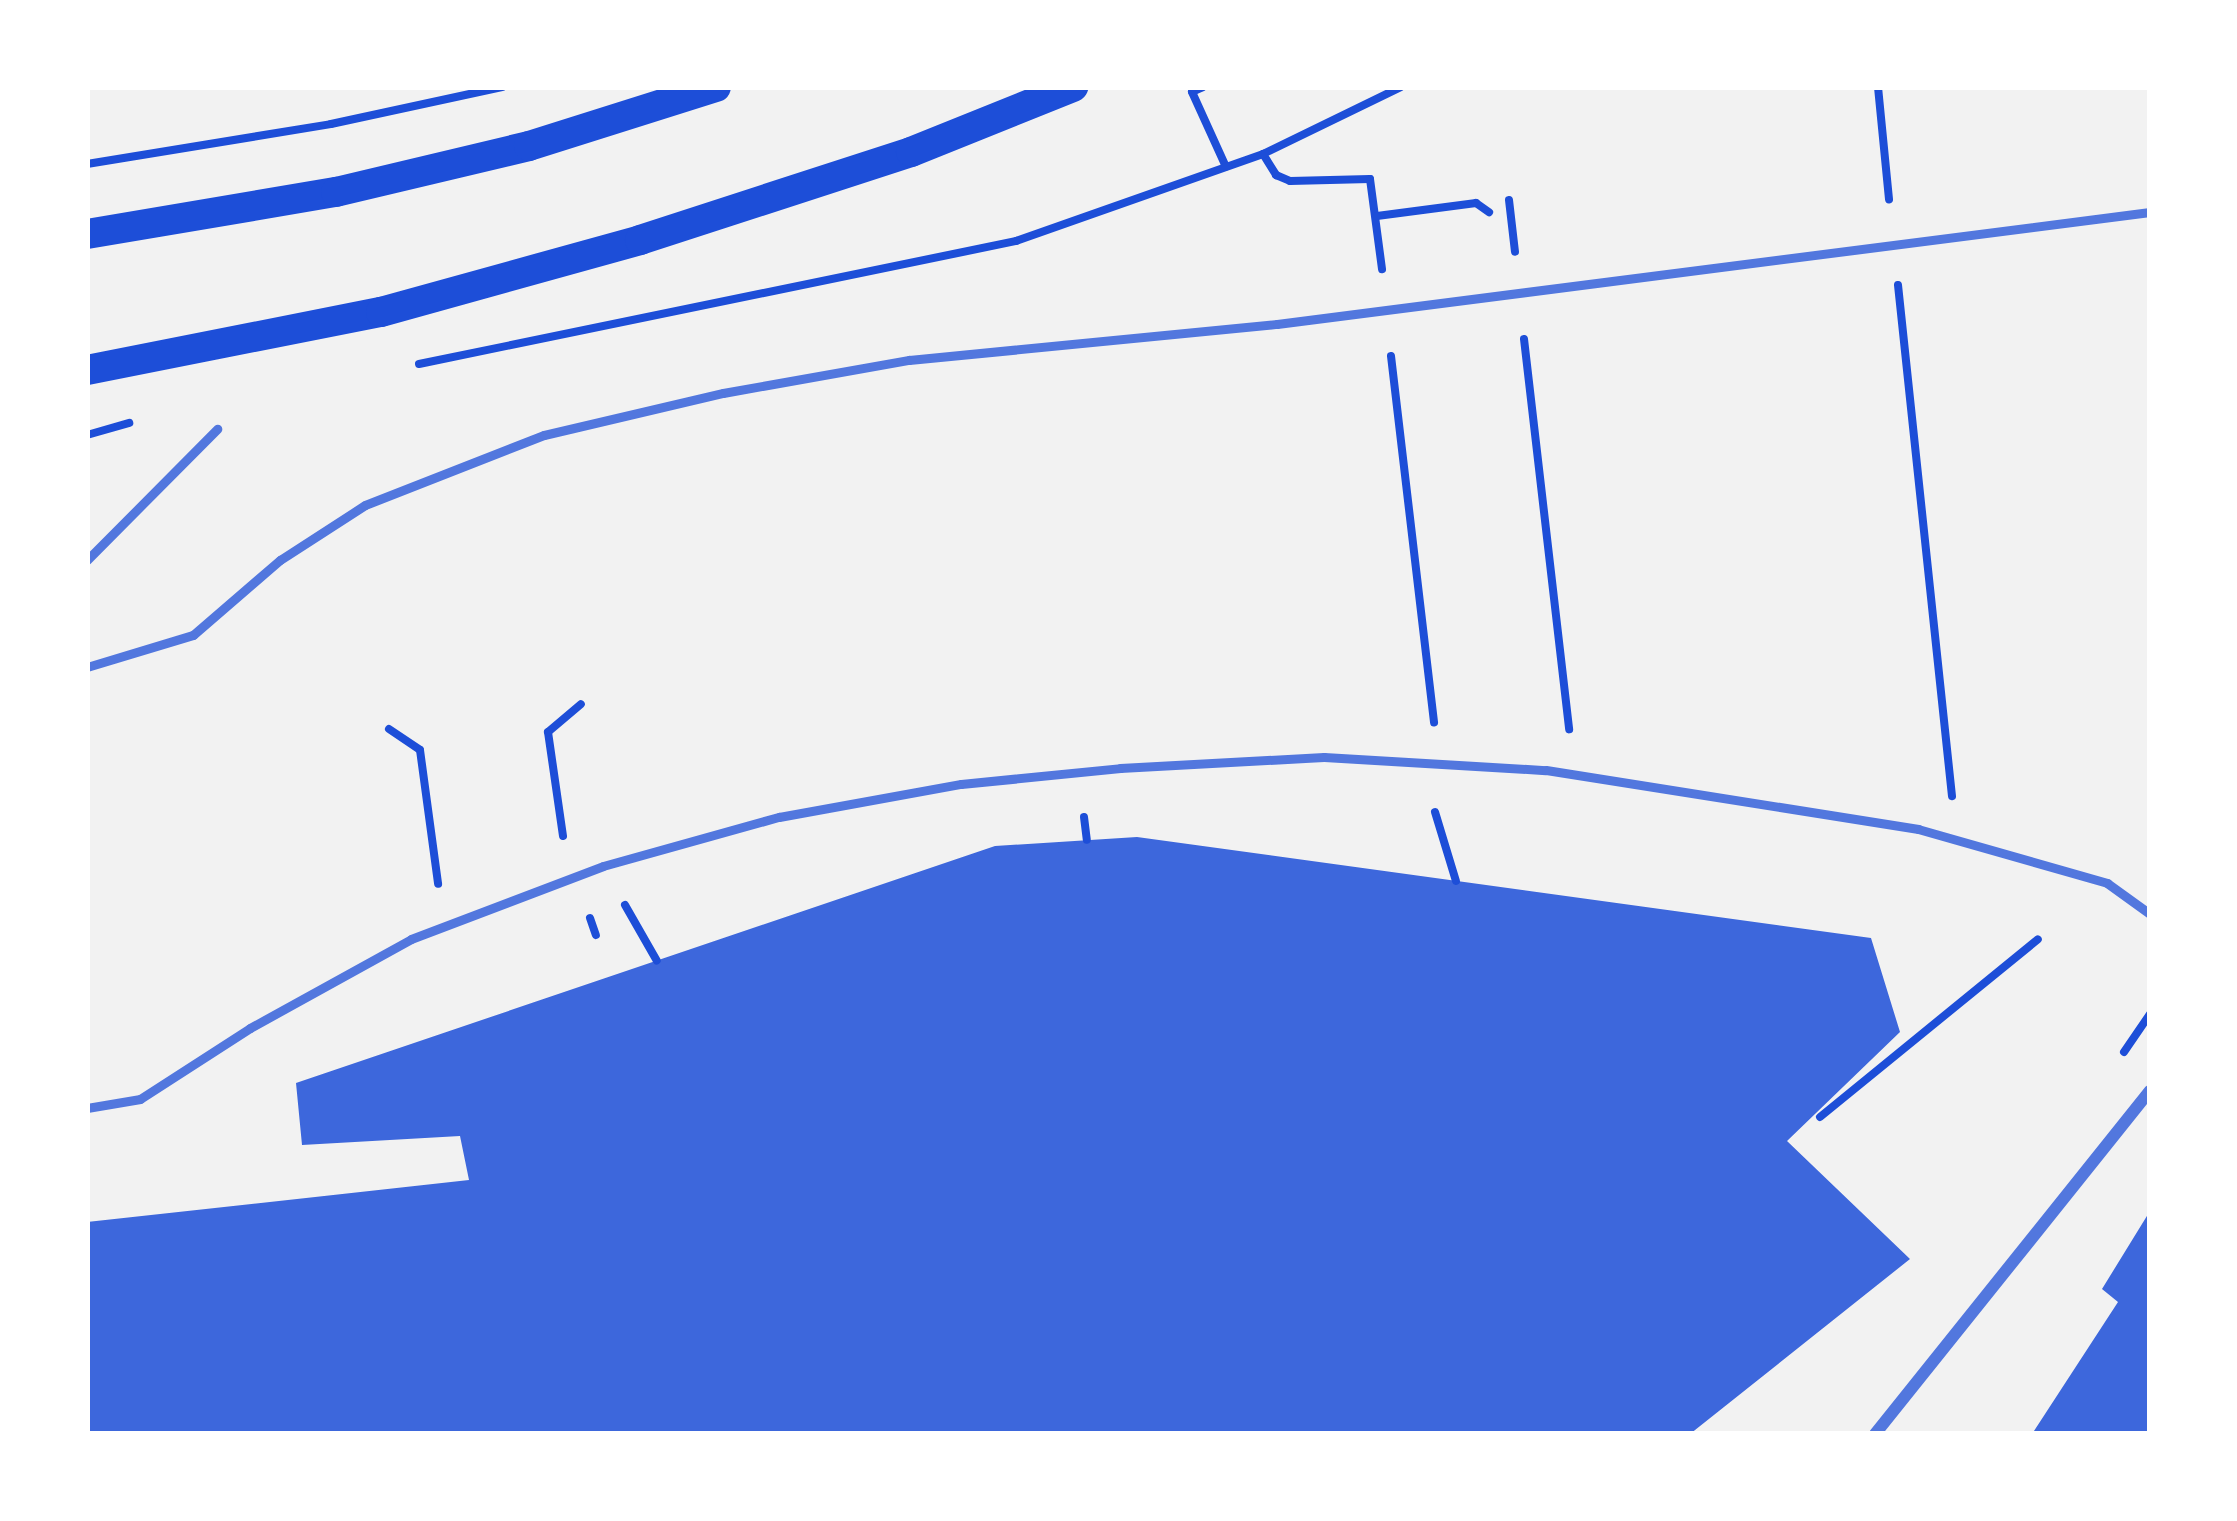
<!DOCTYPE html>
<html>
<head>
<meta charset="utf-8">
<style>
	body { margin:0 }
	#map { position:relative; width:2237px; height:1521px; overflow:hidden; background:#f2f2f2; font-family:Overpass,sans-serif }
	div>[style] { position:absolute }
	.building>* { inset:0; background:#3d67dc }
	.path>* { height:8px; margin:-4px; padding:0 4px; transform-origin:4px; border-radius:4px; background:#1d4ed8 }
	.service>* { height:9px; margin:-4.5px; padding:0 4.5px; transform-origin:4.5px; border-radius:4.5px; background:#5277de }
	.minor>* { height:12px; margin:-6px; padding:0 6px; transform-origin:6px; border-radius:6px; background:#5277de }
	.primary>* { height:30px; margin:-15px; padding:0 15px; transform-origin:15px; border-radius:15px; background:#1d4ed8 }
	span { translate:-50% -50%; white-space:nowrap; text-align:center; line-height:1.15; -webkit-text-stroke:12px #fff; paint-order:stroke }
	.frame { position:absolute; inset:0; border:90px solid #fff; pointer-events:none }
</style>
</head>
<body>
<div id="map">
	<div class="building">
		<i style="clip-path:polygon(1137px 837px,1871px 938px,1900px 1032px,1787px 1141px,1910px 1259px,1690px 1434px,87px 1434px,87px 1222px,469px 1180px,460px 1136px,302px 1145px,296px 1083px,995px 846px)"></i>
		<i style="clip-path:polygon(2150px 1211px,2150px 1434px,2032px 1434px,2118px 1302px,2102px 1289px)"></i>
	</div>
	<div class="path">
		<i style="left:1203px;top:87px;width:12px;rotate:156deg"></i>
		<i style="left:1192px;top:92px;width:82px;rotate:65.6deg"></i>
		<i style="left:1878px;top:87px;width:113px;rotate:84.4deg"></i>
		<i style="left:1263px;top:154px;width:25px;rotate:58deg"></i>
		<i style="left:1276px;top:175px;width:15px;rotate:23deg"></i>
		<i style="left:1290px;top:181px;width:80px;rotate:-1.4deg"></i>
		<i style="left:1370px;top:179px;width:91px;rotate:82.4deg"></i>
		<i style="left:87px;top:164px;width:247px;rotate:-9.3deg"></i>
		<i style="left:331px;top:124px;width:175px;rotate:-12.2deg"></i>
		<i style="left:1509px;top:200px;width:52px;rotate:83.4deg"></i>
		<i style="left:1377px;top:216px;width:100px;rotate:-7.5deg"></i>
		<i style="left:1476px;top:203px;width:16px;rotate:35deg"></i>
		<i style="left:1898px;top:285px;width:514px;rotate:83.97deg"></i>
		<i style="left:1524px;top:339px;width:393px;rotate:83.4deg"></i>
		<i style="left:1391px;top:356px;width:369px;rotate:83.3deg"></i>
		<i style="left:419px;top:364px;width:610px;rotate:-11.64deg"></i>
		<i style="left:1016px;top:241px;width:262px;rotate:-19.4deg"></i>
		<i style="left:1263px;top:154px;width:153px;rotate:-25.9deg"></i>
		<i style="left:87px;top:435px;width:44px;rotate:-15.9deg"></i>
		<i style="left:389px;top:729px;width:37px;rotate:34deg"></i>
		<i style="left:420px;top:750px;width:135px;rotate:82.3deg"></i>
		<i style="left:1435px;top:812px;width:72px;rotate:73.1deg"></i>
		<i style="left:1084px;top:817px;width:23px;rotate:83deg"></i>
		<i style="left:563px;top:836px;width:105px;rotate:-98.2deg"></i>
		<i style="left:548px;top:732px;width:43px;rotate:-40.3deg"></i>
		<i style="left:625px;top:905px;width:64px;rotate:60.3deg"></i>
		<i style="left:590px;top:918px;width:18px;rotate:71deg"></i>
		<i style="left:2124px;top:1052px;width:46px;rotate:-55.6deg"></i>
		<i style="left:1820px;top:1117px;width:281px;rotate:-39.2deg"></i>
	</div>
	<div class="service">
		<i style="left:87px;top:560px;width:185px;rotate:-45.2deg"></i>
		<i style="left:87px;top:667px;width:111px;rotate:-16.8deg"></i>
		<i style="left:193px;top:635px;width:115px;rotate:-40.8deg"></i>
		<i style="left:280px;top:560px;width:101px;rotate:-32.9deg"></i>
		<i style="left:365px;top:505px;width:192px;rotate:-21.4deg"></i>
		<i style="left:544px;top:435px;width:184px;rotate:-13.2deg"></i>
		<i style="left:723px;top:393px;width:189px;rotate:-10.1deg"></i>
		<i style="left:909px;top:360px;width:370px;rotate:-5.6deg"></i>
		<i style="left:1277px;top:324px;width:880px;rotate:-7.31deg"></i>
		<i style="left:87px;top:1108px;width:54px;rotate:-9.6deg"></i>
		<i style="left:140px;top:1099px;width:131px;rotate:-32.8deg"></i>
		<i style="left:250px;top:1028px;width:184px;rotate:-28.9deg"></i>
		<i style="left:411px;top:939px;width:205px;rotate:-20.8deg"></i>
		<i style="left:603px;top:866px;width:183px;rotate:-15.6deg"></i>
		<i style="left:779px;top:817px;width:185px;rotate:-10.3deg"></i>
		<i style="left:961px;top:784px;width:160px;rotate:-5.7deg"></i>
		<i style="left:1120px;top:768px;width:204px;rotate:-3.1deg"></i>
		<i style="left:1324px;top:757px;width:222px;rotate:3.4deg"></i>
		<i style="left:1546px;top:770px;width:377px;rotate:9deg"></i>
		<i style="left:1918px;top:829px;width:197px;rotate:15.9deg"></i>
		<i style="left:2107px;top:883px;width:53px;rotate:35.8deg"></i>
	</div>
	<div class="minor">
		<i style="left:1875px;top:1434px;width:440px;rotate:-51.3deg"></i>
	</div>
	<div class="primary">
		<i style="left:87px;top:234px;width:253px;rotate:-9.6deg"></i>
		<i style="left:336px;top:192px;width:198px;rotate:-13.4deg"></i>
		<i style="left:529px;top:146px;width:196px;rotate:-17.5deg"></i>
		<i style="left:87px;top:370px;width:300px;rotate:-11.2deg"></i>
		<i style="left:381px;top:312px;width:269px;rotate:-15.5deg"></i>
		<i style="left:640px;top:240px;width:285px;rotate:-18deg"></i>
		<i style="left:911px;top:152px;width:175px;rotate:-21.9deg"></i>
	</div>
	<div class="frame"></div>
</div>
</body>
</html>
